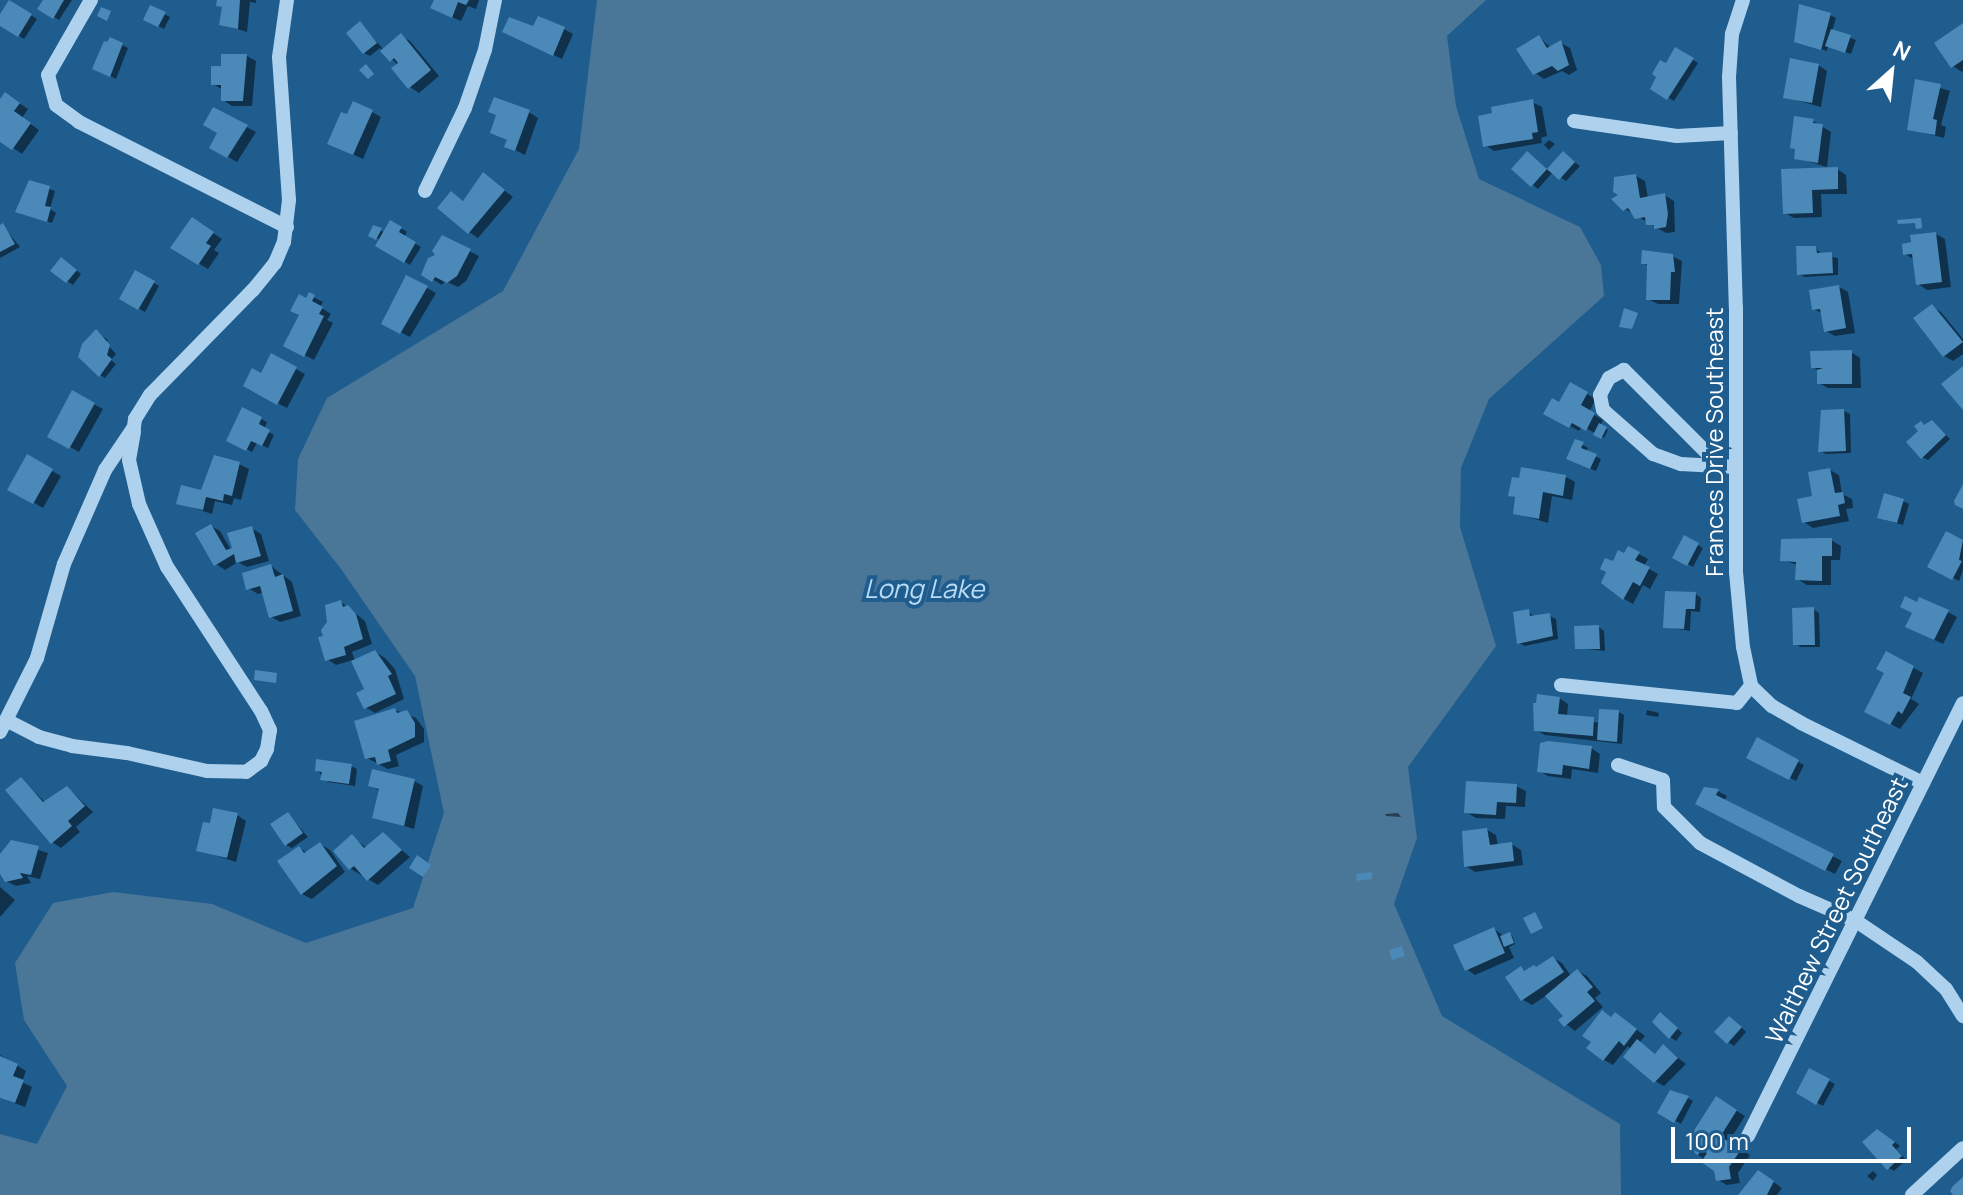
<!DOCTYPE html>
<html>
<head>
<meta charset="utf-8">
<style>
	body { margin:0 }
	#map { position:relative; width:1963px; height:1195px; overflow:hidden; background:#1f5d8f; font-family:Manrope,sans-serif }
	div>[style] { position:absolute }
	.water>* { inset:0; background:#4a7698 }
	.shadow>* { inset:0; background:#0007 }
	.building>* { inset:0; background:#4b89b8 }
	.minor>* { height:14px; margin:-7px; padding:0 7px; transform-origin:7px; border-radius:7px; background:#aed2ed }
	span { translate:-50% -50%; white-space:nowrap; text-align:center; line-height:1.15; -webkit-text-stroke:8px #1f5d8f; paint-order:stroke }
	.street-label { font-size:24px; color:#fff }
	.water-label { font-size:26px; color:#badbf4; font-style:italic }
	.north { position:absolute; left:1851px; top:32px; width:80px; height:80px; -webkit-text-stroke:6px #1f5d8f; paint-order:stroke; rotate:27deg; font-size:22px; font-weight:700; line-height:32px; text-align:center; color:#fff }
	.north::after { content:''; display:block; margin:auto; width:28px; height:36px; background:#fff; clip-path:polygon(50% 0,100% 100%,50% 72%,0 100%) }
	.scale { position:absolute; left:1671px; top:1127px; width:240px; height:36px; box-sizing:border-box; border:4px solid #fff; border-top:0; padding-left:10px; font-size:24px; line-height:28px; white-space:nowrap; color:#fff; -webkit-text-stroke:6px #1f5d8f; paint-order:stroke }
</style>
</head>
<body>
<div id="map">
	<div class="water">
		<i style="clip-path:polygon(597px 0,1486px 0,1447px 36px,1456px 106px,1479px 179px,1580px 227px,1601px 265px,1604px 296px,1489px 399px,1461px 468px,1460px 527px,1496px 646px,1408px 767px,1417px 838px,1394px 904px,1442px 1016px,1620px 1124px,1621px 1195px,0 1195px,0 1134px,37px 1144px,67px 1086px,24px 1020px,15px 963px,53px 903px,113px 892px,212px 904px,306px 943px,413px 908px,444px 813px,415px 676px,341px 569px,295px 510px,298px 459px,327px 398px,503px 291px,579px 149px)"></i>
	</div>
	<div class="shadow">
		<i style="clip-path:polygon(45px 0,72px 0,59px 20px,40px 8px)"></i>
		<i style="clip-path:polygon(219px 0,256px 0,256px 3px,250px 2px,247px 32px,221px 24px,223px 8px,218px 5px)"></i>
		<i style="clip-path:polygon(436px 0,479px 0,476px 9px,468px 6px,461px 21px,442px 13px)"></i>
		<i style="clip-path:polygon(10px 2px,37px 19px,24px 39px,0 24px)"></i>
		<i style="clip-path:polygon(151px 7px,170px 17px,164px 29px,145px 19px)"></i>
		<i style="clip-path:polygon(1830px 15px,1836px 18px,1832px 31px,1856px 40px,1851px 54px,1828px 46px,1827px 51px,1796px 41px)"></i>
		<i style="clip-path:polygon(360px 24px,384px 50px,401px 36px,410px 41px,439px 76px,419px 93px,410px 87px,398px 65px,380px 48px,370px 56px,364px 53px)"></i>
		<i style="clip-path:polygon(1963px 25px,1963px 71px,1962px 72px,1953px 66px)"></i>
		<i style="clip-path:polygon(535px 28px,564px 29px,573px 34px,562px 59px,514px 37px)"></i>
		<i style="clip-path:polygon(1539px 37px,1551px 48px,1561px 43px,1570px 48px,1577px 70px,1569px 75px,1562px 71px,1544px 79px,1535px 73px)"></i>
		<i style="clip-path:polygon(122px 45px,128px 48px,116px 79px,100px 71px)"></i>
		<i style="clip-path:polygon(1676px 49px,1698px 63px,1674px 101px,1652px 88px)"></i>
		<i style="clip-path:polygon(247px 56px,256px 61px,252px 106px,232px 106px,223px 100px,223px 90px,213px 84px,223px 68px)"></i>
		<i style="clip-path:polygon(1818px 65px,1827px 71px,1821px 107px,1785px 97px)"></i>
		<i style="clip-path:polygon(1917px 81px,1950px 91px,1941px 125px,1946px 127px,1944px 138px,1909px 129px)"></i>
		<i style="clip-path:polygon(15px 100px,28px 109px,22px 118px,39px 130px,22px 154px,0 139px,0 103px)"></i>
		<i style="clip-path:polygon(1532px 102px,1542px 107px,1547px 136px,1541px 138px,1542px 143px,1494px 151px,1485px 145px)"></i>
		<i style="clip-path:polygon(213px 109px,256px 132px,237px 162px,211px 147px,219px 132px)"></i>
		<i style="clip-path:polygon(372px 112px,381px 117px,363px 159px,339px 148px,348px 117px)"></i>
		<i style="clip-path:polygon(529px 112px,538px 118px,525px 155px,507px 146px,509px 141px,492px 133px,498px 116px)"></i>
		<i style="clip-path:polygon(1813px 121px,1831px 132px,1827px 167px,1796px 158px)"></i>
		<i style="clip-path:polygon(1549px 140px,1555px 144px,1549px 150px,1544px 145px)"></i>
		<i style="clip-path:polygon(1564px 154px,1580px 166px,1566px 181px,1553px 172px,1538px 189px,1514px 169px,1533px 157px,1549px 171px)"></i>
		<i style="clip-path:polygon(1837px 169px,1846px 175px,1847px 194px,1821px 194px,1822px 217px,1794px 218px,1785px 213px,1783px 171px)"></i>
		<i style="clip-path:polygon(484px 175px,513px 197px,478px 238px,469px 232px,451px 193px,465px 202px)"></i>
		<i style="clip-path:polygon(1636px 176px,1645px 181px,1648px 198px,1664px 195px,1674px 201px,1675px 232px,1666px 233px,1618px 205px)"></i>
		<i style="clip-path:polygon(30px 182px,55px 191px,50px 209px,56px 213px,52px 223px,17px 212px)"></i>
		<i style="clip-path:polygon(391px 222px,407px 232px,404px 237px,421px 247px,410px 265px,378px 245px,381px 240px,371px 236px,374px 227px,385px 233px)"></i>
		<i style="clip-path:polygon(201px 225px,222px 239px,214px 250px,219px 253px,208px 269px,173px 248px)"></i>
		<i style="clip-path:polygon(3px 226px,20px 247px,0 258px,0 227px)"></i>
		<i style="clip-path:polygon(1936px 234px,1945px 239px,1951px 287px,1927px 290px,1918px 284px,1915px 260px,1905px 254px,1913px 244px)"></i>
		<i style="clip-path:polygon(443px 238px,479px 256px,466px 281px,458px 287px,445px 281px,442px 285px,424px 274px,438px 256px)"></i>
		<i style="clip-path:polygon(1816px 248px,1822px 255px,1838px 258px,1838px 275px,1805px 277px,1799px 274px)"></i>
		<i style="clip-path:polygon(1672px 256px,1682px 261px,1679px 304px,1658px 304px,1648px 299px,1649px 266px,1643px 263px)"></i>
		<i style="clip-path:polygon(67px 263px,81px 274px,73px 285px,53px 271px)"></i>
		<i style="clip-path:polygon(136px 272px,159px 286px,145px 312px,121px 299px)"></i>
		<i style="clip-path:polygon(407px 277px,436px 293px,410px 337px,383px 323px)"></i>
		<i style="clip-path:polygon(1839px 287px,1848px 292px,1855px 333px,1835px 336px,1826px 331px,1823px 314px,1814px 309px)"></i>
		<i style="clip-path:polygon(309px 295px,323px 302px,320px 307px,331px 314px,327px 320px,333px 323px,314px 360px,286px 345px)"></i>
		<i style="clip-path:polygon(1932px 307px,1941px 312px,1963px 339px,1963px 354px,1953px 361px,1944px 356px)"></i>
		<i style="clip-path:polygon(96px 332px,108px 340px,106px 343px,116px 354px,111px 360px,116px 364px,105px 378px,100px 375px)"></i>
		<i style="clip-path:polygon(1851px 352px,1860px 358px,1861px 388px,1828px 388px,1819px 383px,1819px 371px,1813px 367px)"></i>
		<i style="clip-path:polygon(272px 356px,305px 374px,287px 408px,245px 386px,261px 376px)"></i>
		<i style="clip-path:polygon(1571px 385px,1596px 399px,1589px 412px,1603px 420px,1600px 426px,1608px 430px,1604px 438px,1582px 426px,1579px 431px,1546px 413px,1560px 405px)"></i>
		<i style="clip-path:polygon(73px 393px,103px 409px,79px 452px,50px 436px)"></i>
		<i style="clip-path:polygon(243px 410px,267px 422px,264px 429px,274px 435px,268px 448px,257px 443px,252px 452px,229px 440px)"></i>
		<i style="clip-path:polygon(1844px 411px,1850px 414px,1851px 453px,1826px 454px,1820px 451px)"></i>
		<i style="clip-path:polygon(1932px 422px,1950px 439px,1928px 460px,1922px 457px,1921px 423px,1926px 426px)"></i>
		<i style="clip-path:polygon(1576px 441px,1588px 448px,1586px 452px,1601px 459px,1596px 471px,1574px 462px)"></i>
		<i style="clip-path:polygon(27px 457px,61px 476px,43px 508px,10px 489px)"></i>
		<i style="clip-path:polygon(239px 464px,249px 469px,241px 500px,234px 498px,232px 505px,215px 501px,212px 514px,179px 503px,203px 492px)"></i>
		<i style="clip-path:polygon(1830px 470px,1839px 475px,1842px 494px,1852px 499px,1853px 508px,1846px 509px,1849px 521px,1813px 528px,1804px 522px)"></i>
		<i style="clip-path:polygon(1566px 477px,1575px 482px,1572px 500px,1552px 496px,1548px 523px,1515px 513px,1517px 499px,1511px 495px)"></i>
		<i style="clip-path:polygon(1903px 501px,1909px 504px,1903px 525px,1885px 520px)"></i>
		<i style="clip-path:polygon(211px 526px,220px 531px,234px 555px,251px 528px,261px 534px,269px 561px,247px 567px,238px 562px,225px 570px,216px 564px)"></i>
		<i style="clip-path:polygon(1946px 534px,1963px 542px,1963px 570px,1959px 581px,1930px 566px)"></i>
		<i style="clip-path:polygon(1685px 538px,1703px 548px,1693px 567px,1675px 557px)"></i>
		<i style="clip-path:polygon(1831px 540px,1841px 546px,1840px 560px,1831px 560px,1831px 585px,1807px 585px,1797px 579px,1798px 565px,1782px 560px)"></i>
		<i style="clip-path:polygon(1639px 554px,1648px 559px,1644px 566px,1658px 574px,1650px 589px,1643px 585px,1633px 604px,1612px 592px,1613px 564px)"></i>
		<i style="clip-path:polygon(271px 566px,292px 582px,301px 616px,280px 622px,270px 616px,264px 592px,258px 594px,248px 588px)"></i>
		<i style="clip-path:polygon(1696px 594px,1701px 598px,1700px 612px,1691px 611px,1690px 631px,1665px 627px)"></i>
		<i style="clip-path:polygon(341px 602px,365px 621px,372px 644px,352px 652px,355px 661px,375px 652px,385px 658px,395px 669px,404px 699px,375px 713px,365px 707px,367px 690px,353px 660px,336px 665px,327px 659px,325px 637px)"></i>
		<i style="clip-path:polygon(1813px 609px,1819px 613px,1820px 647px,1801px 647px,1795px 644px)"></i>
		<i style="clip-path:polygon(1528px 611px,1535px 618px,1550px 616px,1556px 619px,1558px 639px,1525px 646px,1519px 643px)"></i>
		<i style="clip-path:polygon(1948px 612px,1957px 617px,1943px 644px,1917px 632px)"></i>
		<i style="clip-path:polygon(1599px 627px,1604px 631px,1605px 651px,1577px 648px)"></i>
		<i style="clip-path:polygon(1886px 653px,1923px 673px,1911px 699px,1919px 704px,1900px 729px,1867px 711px,1887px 673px)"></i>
		<i style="clip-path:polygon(1559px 698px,1568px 704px,1567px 717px,1600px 723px,1619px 712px,1624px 715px,1622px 744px,1545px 735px,1536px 730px)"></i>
		<i style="clip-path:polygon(395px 710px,416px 718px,424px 729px,424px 742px,396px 755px,399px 766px,388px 769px,367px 758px)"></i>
		<i style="clip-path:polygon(1647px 710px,1659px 713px,1658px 717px,1646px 715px)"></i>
		<i style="clip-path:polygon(1758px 740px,1804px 765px,1796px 781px,1749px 757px)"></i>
		<i style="clip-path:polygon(1591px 748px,1600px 754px,1598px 773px,1572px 769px,1571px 779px,1548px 776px,1539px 771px)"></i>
		<i style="clip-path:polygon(351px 766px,357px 769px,355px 786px,328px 782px,317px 770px)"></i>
		<i style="clip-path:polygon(21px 779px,46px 803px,68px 788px,93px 812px,76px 827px,80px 832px,61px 848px,52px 842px)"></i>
		<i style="clip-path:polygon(414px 781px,423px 786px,414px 829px,374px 817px,380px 791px,370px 785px)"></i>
		<i style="clip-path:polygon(1516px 786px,1526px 791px,1525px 807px,1506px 806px,1505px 819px,1476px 818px,1466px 812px)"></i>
		<i style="clip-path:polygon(1714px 789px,1727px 796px,1724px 801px,1842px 861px,1835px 874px,1707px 808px)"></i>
		<i style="clip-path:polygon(1398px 813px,1401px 817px,1386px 816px,1385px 814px)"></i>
		<i style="clip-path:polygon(288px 814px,308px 837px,292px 848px,286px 845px)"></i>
		<i style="clip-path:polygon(237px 815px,246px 821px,236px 862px,199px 850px,211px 825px)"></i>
		<i style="clip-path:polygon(1487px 830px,1496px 835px,1498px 846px,1511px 844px,1521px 850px,1523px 865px,1475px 872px,1466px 866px)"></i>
		<i style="clip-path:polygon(383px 834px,410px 857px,378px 885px,351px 869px,352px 837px,367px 848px)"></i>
		<i style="clip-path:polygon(12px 842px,48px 853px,40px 879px,27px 876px,31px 883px,16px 886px,6px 881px,0 870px,0 855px)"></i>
		<i style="clip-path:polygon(320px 844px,330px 850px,345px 872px,312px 899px,302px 894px,299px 848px,308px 853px)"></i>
		<i style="clip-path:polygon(0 887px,15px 900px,0 917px)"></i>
		<i style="clip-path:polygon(1494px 929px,1504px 936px,1512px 935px,1515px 944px,1509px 947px,1514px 958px,1475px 975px,1466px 969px)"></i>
		<i style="clip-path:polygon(1553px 958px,1562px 963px,1571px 976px,1577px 971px,1587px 976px,1601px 993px,1595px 998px,1603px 1007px,1575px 1031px,1561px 1020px,1566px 1016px,1547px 995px,1532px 1005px,1523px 1000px,1521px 969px,1527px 972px,1537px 969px)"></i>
		<i style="clip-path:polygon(1612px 1018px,1624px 1020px,1645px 1036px,1639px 1043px,1656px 1055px,1663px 1046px,1686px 1064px,1664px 1086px,1655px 1081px,1628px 1046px,1613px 1065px,1604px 1060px)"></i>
		<i style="clip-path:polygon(1666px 1018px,1682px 1033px,1676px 1041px,1670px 1037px)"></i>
		<i style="clip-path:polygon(1735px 1021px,1746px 1032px,1734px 1046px,1728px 1042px)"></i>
		<i style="clip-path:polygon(0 1055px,26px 1071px,22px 1082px,32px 1087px,25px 1107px,0 1098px)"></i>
		<i style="clip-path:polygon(1810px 1071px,1835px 1084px,1823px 1106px,1798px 1092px)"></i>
		<i style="clip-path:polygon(1688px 1098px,1693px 1101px,1681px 1124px,1660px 1112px)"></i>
		<i style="clip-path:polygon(1717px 1099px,1745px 1116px,1728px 1143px,1750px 1155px,1738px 1173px,1740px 1183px,1727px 1185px,1718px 1180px,1716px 1169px,1690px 1148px)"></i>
		<i style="clip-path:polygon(1888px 1137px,1900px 1146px,1896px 1149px,1906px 1160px,1894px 1171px,1889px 1168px)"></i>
		<i style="clip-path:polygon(1873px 1171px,1877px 1175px,1873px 1181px,1867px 1176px)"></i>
		<i style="clip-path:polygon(1768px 1178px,1782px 1188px,1777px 1195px,1742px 1195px)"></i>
	</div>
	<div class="building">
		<i style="clip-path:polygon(9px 0,32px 14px,18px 37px,0 26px,0 14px)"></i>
		<i style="clip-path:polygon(43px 0,64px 0,53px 19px,37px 9px)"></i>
		<i style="clip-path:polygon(217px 0,240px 0,238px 29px,219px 25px,222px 7px,216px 6px)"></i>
		<i style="clip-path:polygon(434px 0,469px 0,466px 5px,458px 2px,452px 18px,430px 8px)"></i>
		<i style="clip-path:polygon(1799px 4px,1831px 13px,1821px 50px,1794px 42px)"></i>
		<i style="clip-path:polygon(150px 5px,166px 12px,158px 27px,143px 20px)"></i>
		<i style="clip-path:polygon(101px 7px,111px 11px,107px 21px,97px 16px)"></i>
		<i style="clip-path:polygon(538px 16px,565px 27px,553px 56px,502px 32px,509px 17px,533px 26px)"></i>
		<i style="clip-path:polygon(360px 21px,377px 43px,363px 54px,346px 33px)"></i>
		<i style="clip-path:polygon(1963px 23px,1963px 60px,1951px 68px,1934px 43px)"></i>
		<i style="clip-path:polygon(1831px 29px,1851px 35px,1845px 53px,1825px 46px)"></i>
		<i style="clip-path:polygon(401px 33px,431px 70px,408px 89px,391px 68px,398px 63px,394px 58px,390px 62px,380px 51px)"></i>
		<i style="clip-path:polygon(1539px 35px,1547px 48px,1561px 40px,1569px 65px,1558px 71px,1552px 66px,1533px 75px,1516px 49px)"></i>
		<i style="clip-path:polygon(110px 37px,123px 43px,110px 77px,92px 69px,104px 41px,107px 42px)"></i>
		<i style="clip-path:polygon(1675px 47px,1694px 58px,1667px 100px,1650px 89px,1656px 77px,1652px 74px,1660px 60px,1666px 63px)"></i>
		<i style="clip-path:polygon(221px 54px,247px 54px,243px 101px,221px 101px,221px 85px,211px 85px,211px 66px,221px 66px)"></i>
		<i style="clip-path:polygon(1790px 58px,1819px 64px,1812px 103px,1783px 98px)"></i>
		<i style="clip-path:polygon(366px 64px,374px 74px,368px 79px,359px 70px)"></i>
		<i style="clip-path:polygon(1915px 79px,1941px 84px,1933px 119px,1937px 120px,1935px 135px,1907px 130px)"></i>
		<i style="clip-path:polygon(5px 92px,20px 103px,14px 111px,31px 123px,12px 150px,0 142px,0 99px)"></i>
		<i style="clip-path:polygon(494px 97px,530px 110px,515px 151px,504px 147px,507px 140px,490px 133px,496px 115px,488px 112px)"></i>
		<i style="clip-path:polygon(1533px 99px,1538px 132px,1532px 133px,1533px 139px,1483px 147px,1478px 116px,1492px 113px,1491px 107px)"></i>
		<i style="clip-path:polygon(353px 101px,373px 110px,353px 155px,327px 144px,341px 112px,347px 114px)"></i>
		<i style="clip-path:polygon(213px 107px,248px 125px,227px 158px,209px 148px,217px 133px,203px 125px)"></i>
		<i style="clip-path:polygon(1794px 116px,1814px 119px,1813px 123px,1823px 124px,1818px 163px,1794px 159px,1795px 149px,1790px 148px)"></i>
		<i style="clip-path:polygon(1527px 151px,1547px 169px,1531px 187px,1511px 169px)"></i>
		<i style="clip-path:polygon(1563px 151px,1575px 162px,1559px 180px,1547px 169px)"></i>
		<i style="clip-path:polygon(1838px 167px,1838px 189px,1812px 190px,1813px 213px,1783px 214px,1781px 169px)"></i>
		<i style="clip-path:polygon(483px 172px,505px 190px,468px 234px,437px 208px,451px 191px,463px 201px)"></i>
		<i style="clip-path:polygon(1636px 174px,1640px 198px,1665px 193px,1668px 214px,1666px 227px,1654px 229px,1654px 225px,1646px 225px,1645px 217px,1635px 219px,1628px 208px,1623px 211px,1611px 199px,1618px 195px,1613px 192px,1614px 177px)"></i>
		<i style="clip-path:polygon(29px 180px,50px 186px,45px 206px,51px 207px,47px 222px,15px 212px)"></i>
		<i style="clip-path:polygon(192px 217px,214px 232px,206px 243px,211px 246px,198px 265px,170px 248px)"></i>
		<i style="clip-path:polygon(1921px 218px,1922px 228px,1916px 229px,1915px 223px,1898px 224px,1897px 220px)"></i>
		<i style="clip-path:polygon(390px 220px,402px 227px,399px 232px,416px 242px,404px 263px,375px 246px)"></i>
		<i style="clip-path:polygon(3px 223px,15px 244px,0 252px,0 225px)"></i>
		<i style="clip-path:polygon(373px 225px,382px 228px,376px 240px,368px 236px)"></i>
		<i style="clip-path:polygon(1936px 232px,1942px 282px,1916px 285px,1912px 254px,1903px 255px,1902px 244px,1911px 242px,1910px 235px)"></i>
		<i style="clip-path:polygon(442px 235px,471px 249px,457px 276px,447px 283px,435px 277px,432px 282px,421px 275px,428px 258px,435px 255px,432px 251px)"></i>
		<i style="clip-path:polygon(1796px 246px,1816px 246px,1817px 253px,1832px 252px,1833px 273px,1797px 275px)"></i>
		<i style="clip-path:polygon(1642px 250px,1673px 254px,1675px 272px,1671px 272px,1670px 300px,1646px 300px,1647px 264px,1641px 264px)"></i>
		<i style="clip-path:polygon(61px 257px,77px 270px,66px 283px,50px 271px)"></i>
		<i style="clip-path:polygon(135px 270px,155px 281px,138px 310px,119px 299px)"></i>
		<i style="clip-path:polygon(406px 275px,428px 286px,400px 334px,381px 324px)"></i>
		<i style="clip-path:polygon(1839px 285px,1846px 328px,1824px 332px,1820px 309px,1812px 310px,1809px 290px)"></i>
		<i style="clip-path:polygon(309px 292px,315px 295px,312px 301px,323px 307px,319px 314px,324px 316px,304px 357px,283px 346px,299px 315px,290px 311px,299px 294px,306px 298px)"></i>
		<i style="clip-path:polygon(1932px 304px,1963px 342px,1943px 357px,1913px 318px)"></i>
		<i style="clip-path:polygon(1624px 308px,1638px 313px,1632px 329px,1619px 327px)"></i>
		<i style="clip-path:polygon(96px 329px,110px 345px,107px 355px,112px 359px,99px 377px,78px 357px,82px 344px)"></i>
		<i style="clip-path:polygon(1852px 350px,1852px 384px,1817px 384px,1817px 370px,1823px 368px,1811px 368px,1810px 351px)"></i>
		<i style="clip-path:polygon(271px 353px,297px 367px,277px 405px,243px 386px,252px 368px,261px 373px)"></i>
		<i style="clip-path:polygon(1963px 366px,1963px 410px,1941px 384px)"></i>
		<i style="clip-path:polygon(1570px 382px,1588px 392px,1581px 405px,1595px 413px,1586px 431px,1572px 423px,1569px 428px,1543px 414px,1552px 398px,1559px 402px)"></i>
		<i style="clip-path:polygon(72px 390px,95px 403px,69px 449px,47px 437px)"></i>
		<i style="clip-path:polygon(242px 407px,262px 417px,259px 424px,270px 430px,262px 446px,251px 441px,246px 451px,226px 441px)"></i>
		<i style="clip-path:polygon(1844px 409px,1846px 451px,1818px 452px,1821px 410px)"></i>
		<i style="clip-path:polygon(1932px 420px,1946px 435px,1921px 459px,1906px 442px,1918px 431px,1914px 426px,1921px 421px,1924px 425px)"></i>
		<i style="clip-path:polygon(1599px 423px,1607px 427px,1601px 439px,1593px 435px)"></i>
		<i style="clip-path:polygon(1575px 439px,1584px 442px,1581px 448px,1597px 454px,1590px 469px,1566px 459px)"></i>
		<i style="clip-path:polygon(27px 454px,53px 469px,33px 504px,7px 490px)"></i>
		<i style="clip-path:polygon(214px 455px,240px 462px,232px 496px,224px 494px,223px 501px,206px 497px,203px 510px,176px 504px,181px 485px,201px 490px)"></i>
		<i style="clip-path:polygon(1521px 467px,1566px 475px,1563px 496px,1543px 492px,1539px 519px,1513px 514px,1515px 497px,1508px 496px,1512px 477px,1519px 478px)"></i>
		<i style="clip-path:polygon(1830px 468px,1835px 493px,1843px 492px,1845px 503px,1838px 505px,1840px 516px,1802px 523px,1797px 499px,1812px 496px,1808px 472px)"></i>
		<i style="clip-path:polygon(1963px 484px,1963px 509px,1955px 505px,1954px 501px)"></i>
		<i style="clip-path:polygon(1884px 493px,1904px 499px,1897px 523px,1877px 518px)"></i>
		<i style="clip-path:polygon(211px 524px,226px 550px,232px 548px,227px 533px,252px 526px,261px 556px,236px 563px,234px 554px,214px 566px,195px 533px)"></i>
		<i style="clip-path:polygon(1946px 531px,1963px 540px,1959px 560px,1962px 561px,1952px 580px,1927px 567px)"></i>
		<i style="clip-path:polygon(1684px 535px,1699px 543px,1687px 566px,1672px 558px)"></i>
		<i style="clip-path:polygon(1821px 538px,1832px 538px,1832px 556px,1822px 556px,1822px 581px,1795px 580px,1796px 562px,1780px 561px,1781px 539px)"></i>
		<i style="clip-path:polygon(1628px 546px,1640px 552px,1635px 560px,1650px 567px,1640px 586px,1633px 582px,1623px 600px,1601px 583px,1606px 572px,1600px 569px,1605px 558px,1613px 561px,1618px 550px,1624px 553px)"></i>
		<i style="clip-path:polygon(271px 564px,275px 577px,283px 574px,293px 611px,269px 618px,260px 586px,246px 590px,242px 573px)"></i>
		<i style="clip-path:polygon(1665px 591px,1696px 592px,1695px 609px,1686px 609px,1684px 629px,1663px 628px)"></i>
		<i style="clip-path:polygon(1905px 596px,1917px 602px,1919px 597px,1949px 610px,1934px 640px,1905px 627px,1912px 613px,1900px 607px)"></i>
		<i style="clip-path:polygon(341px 600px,343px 607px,348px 605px,356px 614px,363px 639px,344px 647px,346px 655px,325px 661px,318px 637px,323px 636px,321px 630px,327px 622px,325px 605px)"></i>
		<i style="clip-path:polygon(1814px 607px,1815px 645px,1793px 645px,1792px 608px)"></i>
		<i style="clip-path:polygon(1529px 609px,1530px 616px,1550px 613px,1553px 636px,1517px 644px,1513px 612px)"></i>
		<i style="clip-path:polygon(1599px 625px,1600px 649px,1575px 649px,1574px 626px)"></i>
		<i style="clip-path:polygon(375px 650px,392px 674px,388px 676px,396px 694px,364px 709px,356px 693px,364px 689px,351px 661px)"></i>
		<i style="clip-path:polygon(1886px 651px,1914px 666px,1903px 693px,1911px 697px,1902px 714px,1898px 711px,1890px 725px,1864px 712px,1884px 673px,1876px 669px)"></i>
		<i style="clip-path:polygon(255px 670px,277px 673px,276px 683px,254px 680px)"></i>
		<i style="clip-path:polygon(1537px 694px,1560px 697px,1558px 714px,1594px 717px,1593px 736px,1534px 731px,1533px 703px,1536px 703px)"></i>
		<i style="clip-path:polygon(395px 708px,397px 713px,407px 710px,415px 723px,415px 737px,388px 750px,391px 761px,377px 765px,375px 757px,365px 759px,354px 721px)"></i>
		<i style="clip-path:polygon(1599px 709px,1619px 710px,1617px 742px,1597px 740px)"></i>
		<i style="clip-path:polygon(1757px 737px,1799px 760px,1789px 780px,1746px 758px)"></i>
		<i style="clip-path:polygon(1548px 741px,1592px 746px,1589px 769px,1563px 765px,1562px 775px,1537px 772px,1540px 743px)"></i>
		<i style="clip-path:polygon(316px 759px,352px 764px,349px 784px,320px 780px,322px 772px,315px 771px)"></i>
		<i style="clip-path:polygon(372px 769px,415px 779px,404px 826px,372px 818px,379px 789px,368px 786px)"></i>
		<i style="clip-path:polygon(21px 777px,43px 802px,67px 786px,85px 806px,68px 821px,72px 826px,51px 844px,5px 790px)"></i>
		<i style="clip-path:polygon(1466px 781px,1517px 784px,1516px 803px,1497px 802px,1496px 815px,1464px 813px)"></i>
		<i style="clip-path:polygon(1704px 787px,1719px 789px,1716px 795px,1834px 854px,1825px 871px,1695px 804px)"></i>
		<i style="clip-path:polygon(213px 808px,238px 813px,227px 858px,196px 851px,203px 822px,210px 823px)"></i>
		<i style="clip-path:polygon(288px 812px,303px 833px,285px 846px,270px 824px)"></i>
		<i style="clip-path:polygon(1487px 828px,1490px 845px,1512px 842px,1514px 861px,1464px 867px,1462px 831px)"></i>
		<i style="clip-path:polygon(383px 832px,402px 850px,367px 881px,354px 866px,349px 870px,333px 851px,352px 834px,364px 848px)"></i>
		<i style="clip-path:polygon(11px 840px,39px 846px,31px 875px,20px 873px,23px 878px,5px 882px,0 874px,0 854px)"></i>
		<i style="clip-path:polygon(320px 842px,337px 866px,301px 895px,277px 861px,299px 846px,304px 853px)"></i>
		<i style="clip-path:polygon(417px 855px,431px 865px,423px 877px,409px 868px)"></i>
		<i style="clip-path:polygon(1372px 872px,1372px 879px,1357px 881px,1356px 874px)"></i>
		<i style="clip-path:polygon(1535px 912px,1543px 928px,1531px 934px,1523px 918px)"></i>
		<i style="clip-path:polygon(1494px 927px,1505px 953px,1465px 971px,1453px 945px)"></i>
		<i style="clip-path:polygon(1510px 932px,1514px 943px,1504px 947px,1500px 936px)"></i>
		<i style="clip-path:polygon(1402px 946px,1405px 956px,1392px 960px,1389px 950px)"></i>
		<i style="clip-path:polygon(1553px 956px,1564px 972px,1521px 1001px,1505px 977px,1521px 966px,1524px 971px,1534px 965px,1536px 967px)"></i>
		<i style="clip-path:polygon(1577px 969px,1593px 987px,1587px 992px,1595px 1001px,1564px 1027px,1558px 1020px,1563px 1016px,1545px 996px)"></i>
		<i style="clip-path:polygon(1602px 1010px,1611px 1017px,1615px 1012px,1637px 1029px,1624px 1046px,1619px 1041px,1603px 1061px,1586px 1048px,1591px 1042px,1582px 1036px)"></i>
		<i style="clip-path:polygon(1660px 1012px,1678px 1028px,1669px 1039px,1652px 1022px)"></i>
		<i style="clip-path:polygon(1729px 1016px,1742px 1027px,1727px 1044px,1714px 1032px)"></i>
		<i style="clip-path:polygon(1637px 1039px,1655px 1054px,1663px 1044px,1678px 1058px,1654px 1083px,1623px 1057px)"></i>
		<i style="clip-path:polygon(0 1056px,18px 1064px,13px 1076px,24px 1080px,15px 1103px,0 1098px)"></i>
		<i style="clip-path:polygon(1809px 1068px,1830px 1079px,1816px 1105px,1796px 1093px)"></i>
		<i style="clip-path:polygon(1670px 1090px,1689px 1096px,1674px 1123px,1657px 1113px)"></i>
		<i style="clip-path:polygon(1716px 1096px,1737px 1110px,1720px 1137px,1742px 1148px,1729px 1167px,1731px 1179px,1716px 1181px,1714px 1171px,1701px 1162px,1707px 1153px,1701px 1150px,1698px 1155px,1688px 1149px,1692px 1142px,1688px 1140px)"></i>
		<i style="clip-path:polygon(1877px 1129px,1895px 1142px,1892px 1145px,1902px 1156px,1887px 1170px,1862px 1142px)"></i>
		<i style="clip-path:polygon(1758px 1170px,1774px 1181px,1767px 1195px,1738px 1195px)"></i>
		<i style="clip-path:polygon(1963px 1177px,1963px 1195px,1953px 1195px,1950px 1191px,1953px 1186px)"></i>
	</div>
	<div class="minor">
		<i style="left:91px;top:0;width:86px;rotate:119.8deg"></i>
		<i style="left:48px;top:75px;width:31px;rotate:75deg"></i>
		<i style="left:56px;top:105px;width:29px;rotate:36deg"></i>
		<i style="left:79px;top:122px;width:233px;rotate:26.8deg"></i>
		<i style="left:1743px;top:0;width:36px;rotate:108deg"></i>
		<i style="left:1732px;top:34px;width:43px;rotate:94deg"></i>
		<i style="left:1729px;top:77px;width:231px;rotate:88.3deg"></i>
		<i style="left:1736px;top:308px;width:264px;rotate:90deg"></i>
		<i style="left:1736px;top:572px;width:75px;rotate:84.7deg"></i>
		<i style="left:1743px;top:647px;width:40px;rotate:78deg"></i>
		<i style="left:1751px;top:686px;width:29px;rotate:44deg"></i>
		<i style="left:1772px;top:706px;width:34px;rotate:30deg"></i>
		<i style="left:1801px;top:723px;width:136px;rotate:26.2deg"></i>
		<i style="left:1574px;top:121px;width:104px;rotate:8.3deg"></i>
		<i style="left:1677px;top:136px;width:54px;rotate:-3.2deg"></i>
		<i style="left:425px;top:191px;width:92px;rotate:-64.3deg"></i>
		<i style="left:465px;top:108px;width:61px;rotate:-71deg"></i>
		<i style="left:485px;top:50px;width:51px;rotate:-78.7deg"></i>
		<i style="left:1717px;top:463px;width:132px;rotate:-135deg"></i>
		<i style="left:1624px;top:370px;width:17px;rotate:152deg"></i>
		<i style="left:1609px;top:378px;width:19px;rotate:118deg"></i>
		<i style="left:1600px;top:395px;width:15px;rotate:79deg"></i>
		<i style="left:1603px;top:410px;width:67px;rotate:41.3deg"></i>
		<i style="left:1653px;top:454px;width:30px;rotate:20deg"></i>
		<i style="left:1681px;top:464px;width:55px;rotate:3.1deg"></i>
		<i style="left:1561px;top:685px;width:177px;rotate:5.8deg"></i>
		<i style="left:1737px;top:703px;width:22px;rotate:-51deg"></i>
		<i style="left:8px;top:721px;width:35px;rotate:27deg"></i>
		<i style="left:39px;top:737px;width:34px;rotate:15deg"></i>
		<i style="left:72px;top:746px;width:55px;rotate:7.3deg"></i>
		<i style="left:127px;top:753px;width:82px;rotate:12.7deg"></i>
		<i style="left:207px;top:771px;width:39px;rotate:1deg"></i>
		<i style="left:246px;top:772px;width:19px;rotate:-36deg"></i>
		<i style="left:261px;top:761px;width:13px;rotate:-63deg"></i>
		<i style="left:267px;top:749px;width:19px;rotate:-81deg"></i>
		<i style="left:270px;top:730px;width:21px;rotate:-115deg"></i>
		<i style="left:261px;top:711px;width:172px;rotate:-123.1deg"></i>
		<i style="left:167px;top:567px;width:69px;rotate:-114deg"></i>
		<i style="left:139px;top:504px;width:45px;rotate:-102.8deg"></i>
		<i style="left:129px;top:460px;width:29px;rotate:-80deg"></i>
		<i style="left:0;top:732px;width:83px;rotate:-63.4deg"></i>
		<i style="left:37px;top:658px;width:98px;rotate:-74deg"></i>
		<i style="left:64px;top:564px;width:103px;rotate:-66.4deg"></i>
		<i style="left:105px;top:470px;width:52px;rotate:-56deg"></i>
		<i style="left:134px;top:427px;width:8px;rotate:-83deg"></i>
		<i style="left:135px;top:419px;width:28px;rotate:-58deg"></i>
		<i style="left:150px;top:395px;width:147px;rotate:-45.6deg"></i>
		<i style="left:253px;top:290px;width:35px;rotate:-51deg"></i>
		<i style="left:275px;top:263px;width:23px;rotate:-67deg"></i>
		<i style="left:284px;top:242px;width:42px;rotate:-83.2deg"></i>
		<i style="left:289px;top:200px;width:143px;rotate:-94deg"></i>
		<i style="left:279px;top:57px;width:58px;rotate:-82deg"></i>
		<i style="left:1618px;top:765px;width:47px;rotate:18.4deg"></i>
		<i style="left:1663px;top:780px;width:27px;rotate:88deg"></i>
		<i style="left:1664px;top:807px;width:51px;rotate:45deg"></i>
		<i style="left:1700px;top:843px;width:112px;rotate:28.2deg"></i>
		<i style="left:1799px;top:896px;width:62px;rotate:23.7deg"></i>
		<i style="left:1856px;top:921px;width:73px;rotate:33.9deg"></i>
		<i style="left:1917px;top:962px;width:40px;rotate:43deg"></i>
		<i style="left:1946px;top:989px;width:32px;rotate:58deg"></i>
		<i style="left:1748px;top:1136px;width:483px;rotate:-63.6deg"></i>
		<i style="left:1912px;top:1195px;width:69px;rotate:-42.7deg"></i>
	</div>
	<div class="street-label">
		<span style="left:1714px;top:442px;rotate:-90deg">Frances Drive Southeast</span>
		<span style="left:1836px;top:910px;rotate:-64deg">Walthew Street Southeast</span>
	</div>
	<div class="water-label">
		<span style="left:924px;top:589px">Long Lake</span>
	</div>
	<div class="north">N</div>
	<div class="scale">100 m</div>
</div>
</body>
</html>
